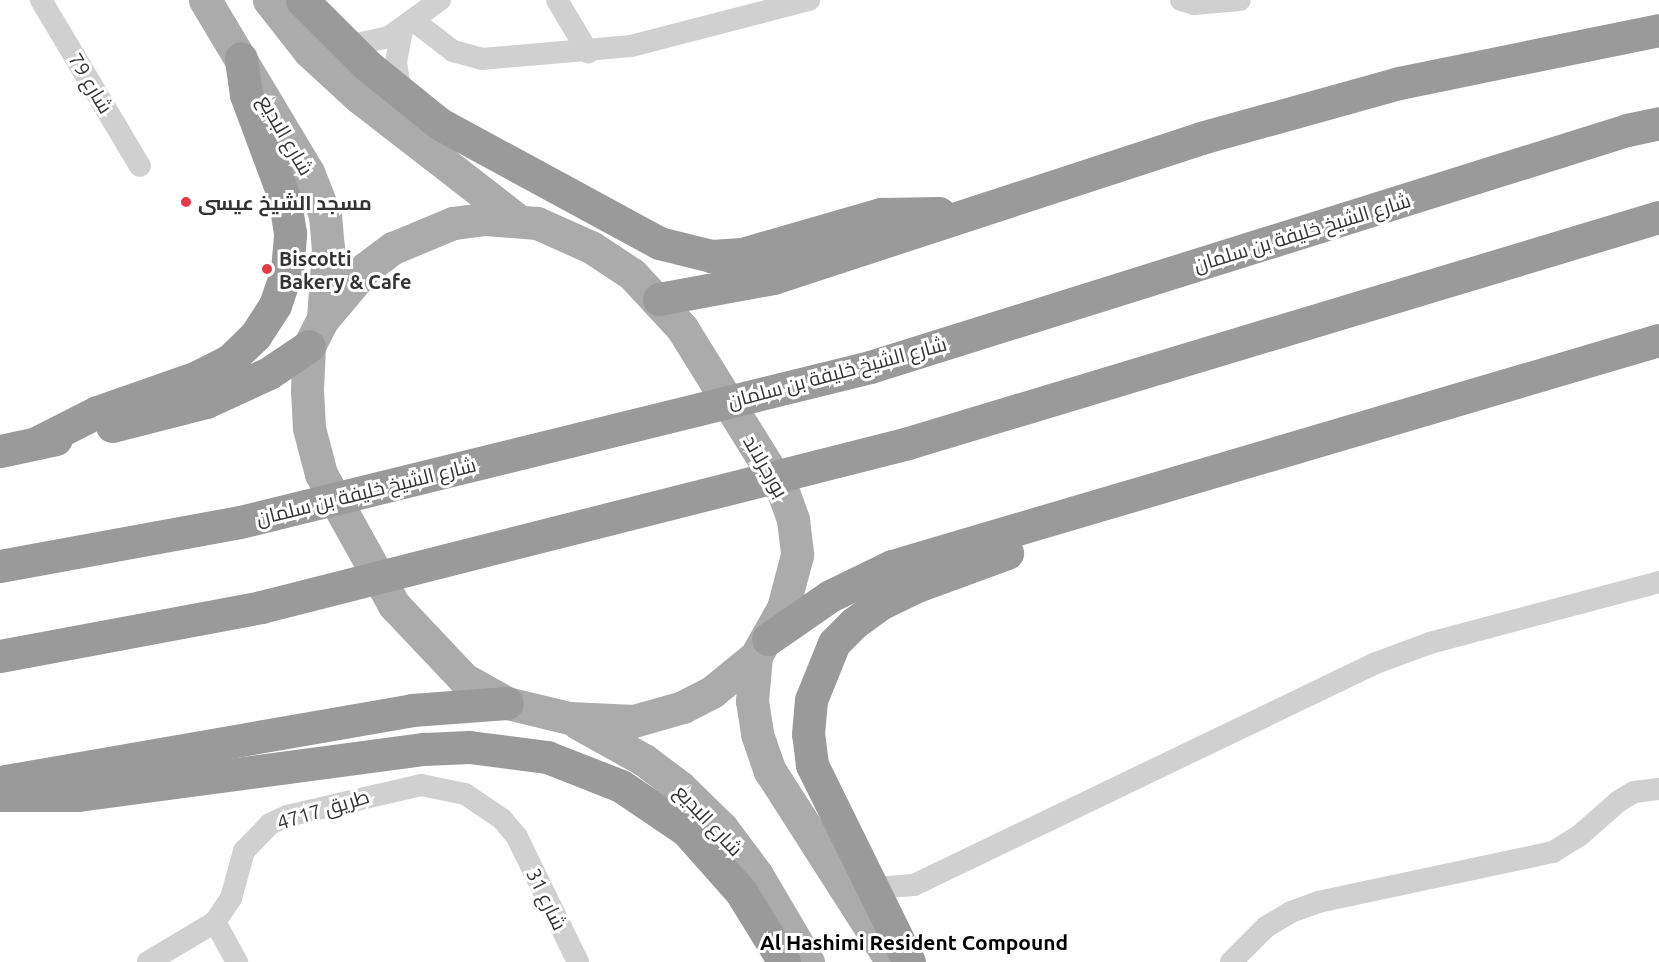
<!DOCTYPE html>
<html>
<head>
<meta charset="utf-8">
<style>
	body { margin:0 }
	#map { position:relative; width:1659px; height:962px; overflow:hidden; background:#fff; font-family:Ubuntu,Cairo,sans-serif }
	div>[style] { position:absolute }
	.street>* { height:22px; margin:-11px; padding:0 11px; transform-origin:11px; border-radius:11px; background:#d0d0d0 }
	.primary>* { height:33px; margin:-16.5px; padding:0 16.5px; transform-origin:16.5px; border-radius:16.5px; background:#ababab }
	.highway>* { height:33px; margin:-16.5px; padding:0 16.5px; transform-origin:16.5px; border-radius:16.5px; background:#9a9a9a }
	.highway-bridge>* { height:33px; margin:-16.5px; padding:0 16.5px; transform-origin:16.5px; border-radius:16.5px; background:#9a9a9a }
	.dots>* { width:16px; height:16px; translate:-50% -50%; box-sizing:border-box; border:3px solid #fff; border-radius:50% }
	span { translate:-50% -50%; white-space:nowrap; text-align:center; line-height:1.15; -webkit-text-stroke:6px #fff; paint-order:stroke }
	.street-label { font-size:20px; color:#333 }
	.poi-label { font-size:20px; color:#333; font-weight:700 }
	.left { translate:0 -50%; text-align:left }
	.neighbourhood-label { font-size:21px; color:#000; font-weight:700 }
</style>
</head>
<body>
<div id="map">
	<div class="street">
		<i style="left:41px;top:0;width:193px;rotate:59.2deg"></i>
		<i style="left:557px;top:0;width:61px;rotate:59.2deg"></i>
		<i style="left:1181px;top:0;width:14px;rotate:17deg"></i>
		<i style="left:1194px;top:4px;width:46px;rotate:-5deg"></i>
		<i style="left:414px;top:21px;width:49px;rotate:37.6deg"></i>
		<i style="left:453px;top:51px;width:30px;rotate:15deg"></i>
		<i style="left:482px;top:59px;width:150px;rotate:-5deg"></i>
		<i style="left:631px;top:46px;width:184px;rotate:-14.5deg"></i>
		<i style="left:347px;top:46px;width:43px;rotate:-12.1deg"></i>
		<i style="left:389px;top:37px;width:63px;rotate:-36deg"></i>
		<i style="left:401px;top:94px;width:32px;rotate:-99deg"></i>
		<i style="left:396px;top:62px;width:33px;rotate:-79deg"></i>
		<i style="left:874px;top:888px;width:40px;rotate:-4.3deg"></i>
		<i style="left:914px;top:885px;width:513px;rotate:-25.67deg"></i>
		<i style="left:1376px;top:663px;width:58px;rotate:-20.3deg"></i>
		<i style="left:1430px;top:643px;width:237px;rotate:-14.9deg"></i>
		<i style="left:215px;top:922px;width:46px;rotate:61.2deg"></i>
		<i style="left:148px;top:962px;width:78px;rotate:-30.8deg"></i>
		<i style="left:215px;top:922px;width:29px;rotate:-56deg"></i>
		<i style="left:231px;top:898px;width:49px;rotate:-74.5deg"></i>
		<i style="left:244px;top:851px;width:37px;rotate:-46deg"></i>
		<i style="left:270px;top:824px;width:19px;rotate:-25deg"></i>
		<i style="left:287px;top:816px;width:138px;rotate:-13deg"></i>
		<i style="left:421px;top:785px;width:45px;rotate:11.6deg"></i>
		<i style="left:465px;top:794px;width:45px;rotate:34deg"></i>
		<i style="left:502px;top:819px;width:23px;rotate:50deg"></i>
		<i style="left:517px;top:837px;width:139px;rotate:64deg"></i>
		<i style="left:1231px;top:962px;width:49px;rotate:-45deg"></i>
		<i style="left:1266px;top:927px;width:29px;rotate:-31deg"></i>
		<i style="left:1291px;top:912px;width:29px;rotate:-20deg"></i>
		<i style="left:1318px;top:902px;width:240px;rotate:-12deg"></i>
		<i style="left:1553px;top:852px;width:31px;rotate:-32deg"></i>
		<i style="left:1579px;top:836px;width:53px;rotate:-41.2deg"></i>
		<i style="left:1619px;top:801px;width:17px;rotate:-31deg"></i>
		<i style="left:1634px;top:792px;width:25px;rotate:-7deg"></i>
	</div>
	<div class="primary">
		<i style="left:205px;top:0;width:200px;rotate:59.1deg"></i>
		<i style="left:308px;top:172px;width:46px;rotate:68.4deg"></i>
		<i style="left:325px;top:215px;width:32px;rotate:85deg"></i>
		<i style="left:328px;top:247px;width:72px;rotate:94deg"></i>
		<i style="left:269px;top:0;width:65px;rotate:51.9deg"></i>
		<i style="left:309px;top:51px;width:68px;rotate:42.6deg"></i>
		<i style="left:359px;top:97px;width:202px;rotate:37.8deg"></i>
		<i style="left:486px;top:219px;width:51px;rotate:4.5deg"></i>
		<i style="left:537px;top:223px;width:59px;rotate:24deg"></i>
		<i style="left:591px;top:247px;width:49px;rotate:33.4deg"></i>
		<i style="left:632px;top:274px;width:74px;rotate:47.2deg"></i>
		<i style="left:682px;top:328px;width:190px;rotate:58.2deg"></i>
		<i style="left:782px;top:489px;width:33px;rotate:70deg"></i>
		<i style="left:793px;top:520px;width:35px;rotate:83deg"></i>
		<i style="left:797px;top:555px;width:55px;rotate:104.8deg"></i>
		<i style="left:783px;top:608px;width:55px;rotate:119.4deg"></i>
		<i style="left:756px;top:656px;width:57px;rotate:140.7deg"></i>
		<i style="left:712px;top:692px;width:33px;rotate:153deg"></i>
		<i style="left:683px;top:707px;width:51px;rotate:164.1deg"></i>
		<i style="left:634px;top:721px;width:65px;rotate:-177.4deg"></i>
		<i style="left:569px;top:718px;width:64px;rotate:-166.4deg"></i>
		<i style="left:507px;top:703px;width:49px;rotate:-150.8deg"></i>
		<i style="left:464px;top:679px;width:102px;rotate:-133.4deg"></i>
		<i style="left:394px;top:605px;width:150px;rotate:-119.1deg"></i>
		<i style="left:321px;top:474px;width:48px;rotate:-104.6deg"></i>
		<i style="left:309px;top:428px;width:39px;rotate:-93deg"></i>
		<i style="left:307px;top:389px;width:43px;rotate:-87.3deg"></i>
		<i style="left:309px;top:346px;width:30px;rotate:-63deg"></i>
		<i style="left:323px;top:319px;width:67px;rotate:-49.9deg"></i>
		<i style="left:366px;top:268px;width:34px;rotate:-37deg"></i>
		<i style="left:393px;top:248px;width:65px;rotate:-22.6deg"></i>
		<i style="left:453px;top:223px;width:33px;rotate:-7deg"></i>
		<i style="left:756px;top:656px;width:45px;rotate:95.1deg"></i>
		<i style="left:752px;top:701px;width:33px;rotate:81deg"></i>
		<i style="left:757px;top:734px;width:39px;rotate:71deg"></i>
		<i style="left:770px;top:771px;width:227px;rotate:57.4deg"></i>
		<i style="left:578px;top:723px;width:76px;rotate:29.3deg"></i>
		<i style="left:644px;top:760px;width:45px;rotate:36.9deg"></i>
		<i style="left:680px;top:787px;width:59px;rotate:44.3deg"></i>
		<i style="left:722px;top:828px;width:59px;rotate:53.3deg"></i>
		<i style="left:757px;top:875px;width:101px;rotate:59.6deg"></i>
	</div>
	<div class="highway">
		<i style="left:302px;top:0;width:93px;rotate:45deg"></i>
		<i style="left:368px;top:66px;width:92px;rotate:38.9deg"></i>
		<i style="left:440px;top:124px;width:249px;rotate:28.5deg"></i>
		<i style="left:659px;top:243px;width:54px;rotate:14deg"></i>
		<i style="left:711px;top:256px;width:31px;rotate:-4deg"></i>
		<i style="left:742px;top:254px;width:145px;rotate:-16.1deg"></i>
		<i style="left:881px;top:214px;width:58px;rotate:-1deg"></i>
		<i style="left:659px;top:299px;width:116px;rotate:-10.4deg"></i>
		<i style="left:773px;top:278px;width:450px;rotate:-18.1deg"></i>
		<i style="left:1201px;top:138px;width:205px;rotate:-15.5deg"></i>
		<i style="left:1399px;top:83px;width:265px;rotate:-11.5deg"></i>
		<i style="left:870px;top:367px;width:793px;rotate:-17.38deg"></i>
		<i style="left:1627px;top:130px;width:33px;rotate:-12deg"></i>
		<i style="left:112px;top:426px;width:97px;rotate:-14.3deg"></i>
		<i style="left:206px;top:402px;width:69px;rotate:-24.7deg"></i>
		<i style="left:269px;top:373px;width:48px;rotate:-34deg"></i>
		<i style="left:36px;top:443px;width:68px;rotate:-26.9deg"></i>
		<i style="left:97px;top:412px;width:106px;rotate:-19.3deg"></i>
		<i style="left:197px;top:377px;width:36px;rotate:-27deg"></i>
		<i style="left:229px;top:361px;width:36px;rotate:-44deg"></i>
		<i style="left:255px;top:336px;width:37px;rotate:-57deg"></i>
		<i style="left:275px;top:305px;width:37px;rotate:-71deg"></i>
		<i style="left:287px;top:270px;width:37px;rotate:-85deg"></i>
		<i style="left:290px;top:233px;width:36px;rotate:-99deg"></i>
		<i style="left:284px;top:197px;width:109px;rotate:-110.4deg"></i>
		<i style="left:246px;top:95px;width:37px;rotate:-98deg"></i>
		<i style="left:908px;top:443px;width:784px;rotate:-16.75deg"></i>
		<i style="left:0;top:451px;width:57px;rotate:-12.1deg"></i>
		<i style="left:0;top:566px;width:244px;rotate:-10.4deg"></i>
		<i style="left:768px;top:639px;width:75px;rotate:-34.7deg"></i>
		<i style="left:830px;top:596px;width:69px;rotate:-25.8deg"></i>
		<i style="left:892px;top:566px;width:800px;rotate:-16.42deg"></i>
		<i style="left:0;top:656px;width:266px;rotate:-10.6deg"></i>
		<i style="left:0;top:782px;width:418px;rotate:-9.9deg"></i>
		<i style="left:412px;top:710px;width:95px;rotate:-4.2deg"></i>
		<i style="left:0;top:795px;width:78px"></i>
		<i style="left:78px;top:795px;width:349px;rotate:-7.6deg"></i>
		<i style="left:424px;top:749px;width:45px;rotate:-2.5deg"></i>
		<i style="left:469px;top:747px;width:79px;rotate:7.3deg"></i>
		<i style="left:547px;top:757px;width:79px;rotate:21.4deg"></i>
		<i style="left:621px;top:786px;width:78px;rotate:34.1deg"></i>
		<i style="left:686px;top:830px;width:83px;rotate:48.4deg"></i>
		<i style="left:741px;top:892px;width:82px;rotate:58.4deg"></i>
		<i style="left:909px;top:962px;width:220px;rotate:-116.2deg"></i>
		<i style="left:812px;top:765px;width:31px;rotate:-97deg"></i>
		<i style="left:808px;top:734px;width:34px;rotate:-85deg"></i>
		<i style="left:811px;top:700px;width:61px;rotate:-68deg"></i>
		<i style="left:834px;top:643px;width:28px;rotate:-45deg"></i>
		<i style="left:854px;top:623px;width:34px;rotate:-36deg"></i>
		<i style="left:882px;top:603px;width:39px;rotate:-26deg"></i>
		<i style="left:917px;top:586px;width:96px;rotate:-20.1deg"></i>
	</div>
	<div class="highway-bridge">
		<i style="left:240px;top:522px;width:649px;rotate:-13.82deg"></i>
		<i style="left:261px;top:607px;width:667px;rotate:-14.22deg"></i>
	</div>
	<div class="dots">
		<i style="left:186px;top:202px;background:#e63946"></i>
		<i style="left:267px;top:269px;background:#e63946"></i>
	</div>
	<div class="street-label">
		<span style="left:91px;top:83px;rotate:59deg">شارع 79</span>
		<span style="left:286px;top:135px;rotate:60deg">شارع البديع</span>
		<span style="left:1302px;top:232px;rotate:-17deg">شارع الشيخ خليفة بن سلمان</span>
		<span style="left:837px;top:372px;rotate:-15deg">شارع الشيخ خليفة بن سلمان</span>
		<span style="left:766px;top:466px;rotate:60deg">بورجرلاند</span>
		<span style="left:366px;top:491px;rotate:-14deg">شارع الشيخ خليفة بن سلمان</span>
		<span style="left:323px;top:809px;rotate:-17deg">طريق 4717</span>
		<span style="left:709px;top:820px;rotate:47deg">شارع البديع</span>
		<span style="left:547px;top:899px;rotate:64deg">شارع 31</span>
	</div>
	<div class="poi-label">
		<span class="left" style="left:198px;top:202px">مسجد الشيخ عيسى</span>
		<span class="left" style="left:279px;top:270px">Biscotti<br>Bakery &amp; Cafe</span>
	</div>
	<div class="neighbourhood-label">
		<span style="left:914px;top:942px">Al Hashimi Resident Compound</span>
	</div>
</div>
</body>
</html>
